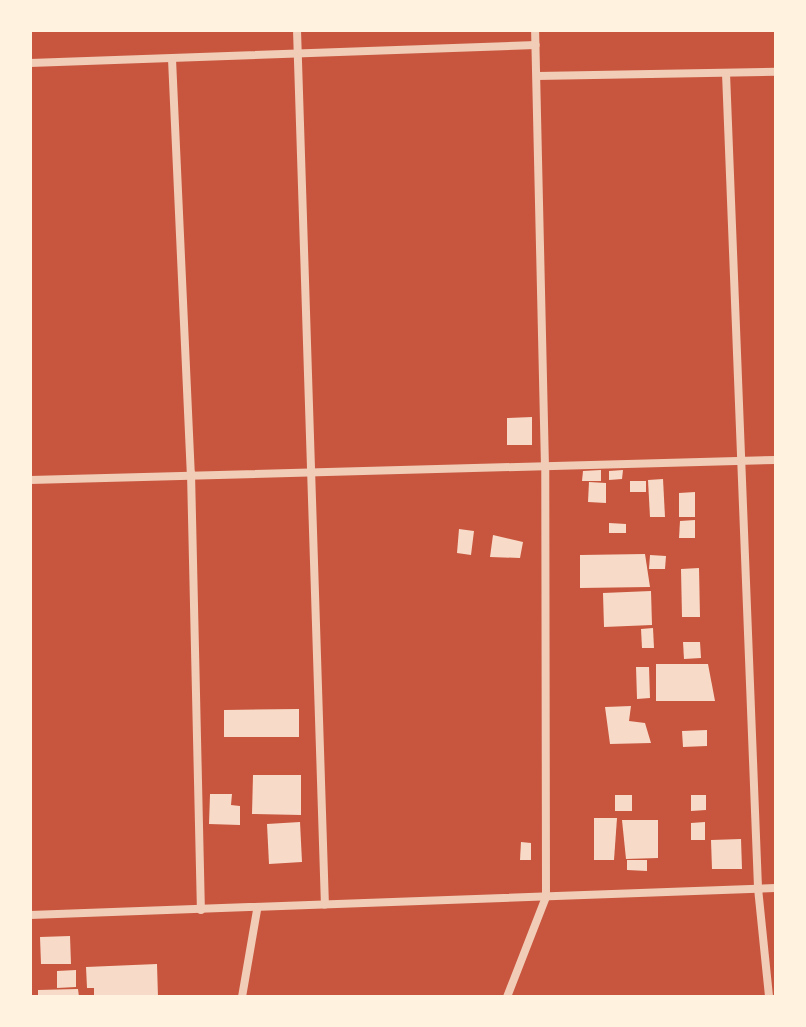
<!DOCTYPE html>
<html>
<head>
<meta charset="utf-8">
<style>
	body { margin:0 }
	#map { position:relative; width:806px; height:1027px; overflow:hidden; background:#c8553d; font-family:Montserrat,sans-serif }
	div>[style] { position:absolute }
	.building>* { inset:0; background:#f7dbc8 }
	.minor>* { height:8px; margin:-4px; padding:0 4px; transform-origin:4px; border-radius:4px; background:#f1ccb7 }
	span { translate:-50% -50%; white-space:nowrap; text-align:center; line-height:1.15; -webkit-text-stroke:8px #fff3e0; paint-order:stroke }
	.frame { position:absolute; inset:0; border:32px solid #fff3e0; pointer-events:none }
</style>
</head>
<body>
<div id="map">
	<div class="building">
		<i style="clip-path:polygon(532px 417px,532px 445px,507px 445px,507px 418px)"></i>
		<i style="clip-path:polygon(601px 470px,601px 481px,582px 481px,583px 471px)"></i>
		<i style="clip-path:polygon(623px 470px,622px 479px,609px 480px,609px 471px)"></i>
		<i style="clip-path:polygon(663px 479px,665px 517px,650px 517px,648px 480px)"></i>
		<i style="clip-path:polygon(630px 481px,646px 481px,646px 492px,630px 492px)"></i>
		<i style="clip-path:polygon(589px 482px,606px 483px,606px 503px,588px 502px)"></i>
		<i style="clip-path:polygon(695px 492px,695px 517px,679px 517px,679px 493px)"></i>
		<i style="clip-path:polygon(695px 520px,695px 538px,679px 538px,680px 521px)"></i>
		<i style="clip-path:polygon(609px 523px,626px 524px,626px 533px,609px 533px)"></i>
		<i style="clip-path:polygon(459px 529px,474px 531px,471px 555px,457px 553px)"></i>
		<i style="clip-path:polygon(493px 535px,523px 542px,520px 558px,490px 557px)"></i>
		<i style="clip-path:polygon(645px 554px,650px 587px,580px 588px,580px 555px)"></i>
		<i style="clip-path:polygon(650px 555px,666px 556px,665px 569px,649px 569px)"></i>
		<i style="clip-path:polygon(699px 568px,700px 617px,682px 617px,681px 569px)"></i>
		<i style="clip-path:polygon(651px 591px,652px 625px,604px 627px,603px 593px)"></i>
		<i style="clip-path:polygon(653px 628px,654px 648px,642px 648px,641px 629px)"></i>
		<i style="clip-path:polygon(683px 642px,700px 642px,701px 658px,684px 659px)"></i>
		<i style="clip-path:polygon(656px 664px,708px 664px,715px 701px,656px 701px)"></i>
		<i style="clip-path:polygon(636px 667px,649px 667px,650px 698px,637px 699px)"></i>
		<i style="clip-path:polygon(631px 706px,629px 721px,645px 723px,651px 743px,610px 744px,605px 707px)"></i>
		<i style="clip-path:polygon(299px 709px,299px 737px,224px 737px,224px 710px)"></i>
		<i style="clip-path:polygon(707px 730px,707px 746px,683px 747px,682px 731px)"></i>
		<i style="clip-path:polygon(253px 775px,301px 775px,301px 815px,252px 814px)"></i>
		<i style="clip-path:polygon(210px 794px,232px 794px,231px 805px,240px 806px,240px 825px,209px 824px)"></i>
		<i style="clip-path:polygon(615px 795px,632px 795px,632px 811px,615px 811px)"></i>
		<i style="clip-path:polygon(691px 795px,706px 795px,706px 810px,691px 811px)"></i>
		<i style="clip-path:polygon(594px 818px,617px 818px,614px 860px,594px 860px)"></i>
		<i style="clip-path:polygon(622px 820px,658px 820px,658px 858px,626px 859px)"></i>
		<i style="clip-path:polygon(300px 822px,302px 862px,269px 864px,267px 824px)"></i>
		<i style="clip-path:polygon(705px 822px,705px 840px,691px 840px,691px 823px)"></i>
		<i style="clip-path:polygon(741px 839px,742px 869px,712px 869px,711px 840px)"></i>
		<i style="clip-path:polygon(521px 842px,531px 843px,531px 860px,520px 860px)"></i>
		<i style="clip-path:polygon(627px 860px,647px 860px,647px 871px,627px 870px)"></i>
		<i style="clip-path:polygon(70px 936px,71px 964px,41px 964px,40px 937px)"></i>
		<i style="clip-path:polygon(157px 964px,158px 997px,94px 997px,94px 988px,87px 988px,86px 967px)"></i>
		<i style="clip-path:polygon(76px 970px,76px 987px,57px 988px,57px 971px)"></i>
		<i style="clip-path:polygon(78px 989px,79px 997px,38px 997px,38px 990px)"></i>
	</div>
	<div class="minor">
		<i style="left:297px;top:30px;width:875px;rotate:88.17deg"></i>
		<i style="left:172px;top:59px;width:414px;rotate:87.4deg"></i>
		<i style="left:191px;top:473px;width:437px;rotate:88.7deg"></i>
		<i style="left:30px;top:63px;width:506px;rotate:-2.04deg"></i>
		<i style="left:726px;top:73px;width:816px;rotate:87.75deg"></i>
		<i style="left:758px;top:888px;width:110px;rotate:84.2deg"></i>
		<i style="left:537px;top:76px;width:239px;rotate:-1deg"></i>
		<i style="left:30px;top:480px;width:746px;rotate:-1.54deg"></i>
		<i style="left:30px;top:915px;width:746px;rotate:-2.07deg"></i>
		<i style="left:242px;top:997px;width:88px;rotate:-80.2deg"></i>
		<i style="left:507px;top:997px;width:107px;rotate:-68.7deg"></i>
		<i style="left:546px;top:897px;width:430px;rotate:-90.1deg"></i>
		<i style="left:545px;top:467px;width:437px;rotate:-91.3deg"></i>
	</div>
	<div class="frame"></div>
</div>
</body>
</html>
